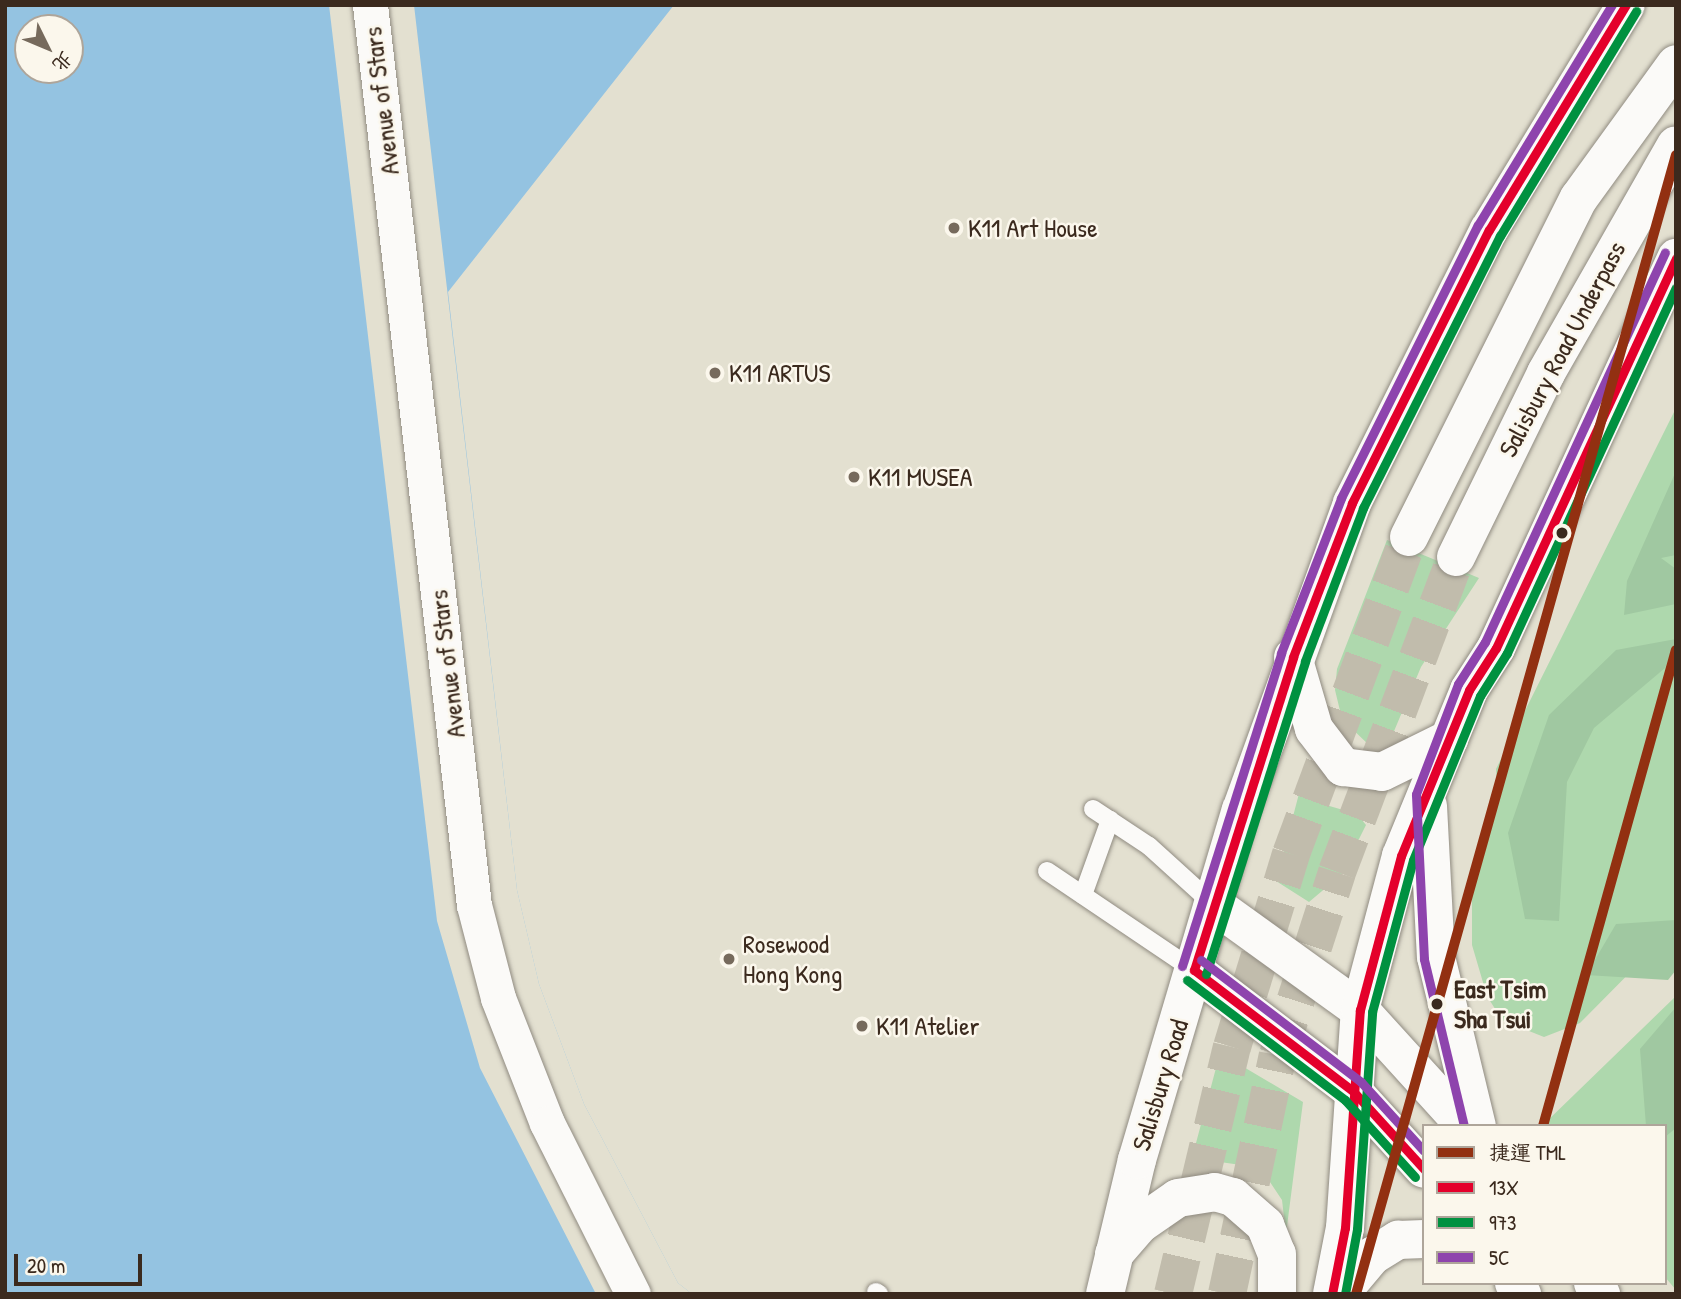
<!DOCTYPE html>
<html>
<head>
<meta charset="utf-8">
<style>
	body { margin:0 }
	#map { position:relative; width:1681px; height:1299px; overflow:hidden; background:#e3e0d0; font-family:"Patrick Hand","LXGW WenKai TC",sans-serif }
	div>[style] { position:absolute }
	.green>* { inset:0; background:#aed8ad }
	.forest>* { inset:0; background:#a0c8a1 }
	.water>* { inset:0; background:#94c3e1 }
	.pier>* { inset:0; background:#e3e0d0 }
	.primary-tunnel>* { height:38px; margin-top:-19px; transform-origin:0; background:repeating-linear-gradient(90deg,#c1bcac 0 38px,transparent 0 57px) }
	.roads { filter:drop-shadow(0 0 2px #908b81) drop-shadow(0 0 2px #908b81) }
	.lane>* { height:18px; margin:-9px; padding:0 9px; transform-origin:9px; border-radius:9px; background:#fbfaf8 }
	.street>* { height:35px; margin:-17.5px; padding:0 17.5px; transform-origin:17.5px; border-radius:17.5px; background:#fbfaf8 }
	.secondary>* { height:38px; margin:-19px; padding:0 19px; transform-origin:19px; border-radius:19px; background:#fbfaf8 }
	.primary>* { height:38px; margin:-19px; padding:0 19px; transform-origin:19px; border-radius:19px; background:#fbfaf8 }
	.bus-1>* { height:9px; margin:-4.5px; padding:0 4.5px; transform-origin:4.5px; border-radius:4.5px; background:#e4002b }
	.bus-2>* { height:9px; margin:-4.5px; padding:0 4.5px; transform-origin:4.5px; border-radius:4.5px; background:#009140 }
	.bus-3>* { height:9px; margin:-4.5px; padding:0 4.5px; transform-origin:4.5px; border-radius:4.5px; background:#8e44ad }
	.metro-1>* { height:10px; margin:-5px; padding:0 5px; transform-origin:5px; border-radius:5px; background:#923011 }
	.dots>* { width:19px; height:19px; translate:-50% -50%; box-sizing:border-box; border:4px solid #fbf7ec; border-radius:50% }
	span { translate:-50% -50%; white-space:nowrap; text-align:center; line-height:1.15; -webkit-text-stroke:5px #fbf7ec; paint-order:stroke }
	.street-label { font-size:26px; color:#3b2a1e }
	.poi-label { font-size:26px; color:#3b2a1e }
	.left { translate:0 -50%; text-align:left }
	.stop-label { font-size:26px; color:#3b2a1e; font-weight:700 }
	.frame { position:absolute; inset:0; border:7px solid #3b2a1e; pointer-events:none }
	.legend { position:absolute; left:1422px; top:1124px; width:245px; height:161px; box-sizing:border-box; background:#fbf7ec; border:2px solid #aea59a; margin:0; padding:9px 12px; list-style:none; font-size:21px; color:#3b2a1e }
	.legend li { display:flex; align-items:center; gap:14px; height:35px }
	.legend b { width:35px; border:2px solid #aea59a }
	.north { position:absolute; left:14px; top:14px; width:70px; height:70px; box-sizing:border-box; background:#fbf7ec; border:2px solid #aea59a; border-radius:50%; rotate:133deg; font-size:19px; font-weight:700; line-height:28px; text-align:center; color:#3b2a1e }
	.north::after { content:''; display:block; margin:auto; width:24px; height:32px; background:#766a5c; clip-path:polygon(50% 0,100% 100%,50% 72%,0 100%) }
	.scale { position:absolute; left:14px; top:1254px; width:128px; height:32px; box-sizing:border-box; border:4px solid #3b2a1e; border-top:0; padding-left:9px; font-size:21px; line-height:24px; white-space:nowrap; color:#3b2a1e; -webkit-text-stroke:5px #fbf7ec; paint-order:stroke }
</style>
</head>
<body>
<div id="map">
	<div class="green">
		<i style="clip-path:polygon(1676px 408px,1676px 926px,1580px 1023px,1544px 1037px,1502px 1020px,1487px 996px,1472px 945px,1472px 869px,1498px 797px,1496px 769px)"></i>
		<i style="clip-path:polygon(1387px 540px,1479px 578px,1421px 667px,1392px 736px,1372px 748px,1342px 719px,1335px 690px,1337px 669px)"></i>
		<i style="clip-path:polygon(1301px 786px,1326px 805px,1357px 814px,1366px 825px,1341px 875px,1309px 902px,1276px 881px)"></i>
		<i style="clip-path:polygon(1676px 996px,1676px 1290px,1665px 1277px,1665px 1126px,1543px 1125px)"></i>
		<i style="clip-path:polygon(1220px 1053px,1303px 1102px,1286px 1234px,1282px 1200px,1270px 1182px,1241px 1165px,1192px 1158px)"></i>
	</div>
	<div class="forest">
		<i style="clip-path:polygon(1676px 471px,1676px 555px,1661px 558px,1676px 569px,1676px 604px,1624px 615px,1627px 581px)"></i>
		<i style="clip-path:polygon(1676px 639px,1665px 668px,1594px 728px,1567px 782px,1559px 921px,1525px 919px,1508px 833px,1549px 715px,1616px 650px)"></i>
		<i style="clip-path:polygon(1676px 920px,1676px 970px,1668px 980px,1586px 975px,1616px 924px)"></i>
		<i style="clip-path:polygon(1676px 1007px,1676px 1128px,1665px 1137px,1665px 1126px,1646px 1126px,1640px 1049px)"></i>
	</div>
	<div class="water">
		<i style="clip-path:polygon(evenodd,5px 5px,674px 5px,448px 292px,517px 890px,539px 984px,584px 1104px,678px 1283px,692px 1294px,5px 1294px,5px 5px,28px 28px,70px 28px,70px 70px,28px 70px,28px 28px)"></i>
	</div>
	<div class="pier">
		<i style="clip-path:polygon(329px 5px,414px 5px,517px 890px,539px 984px,584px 1104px,678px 1283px,692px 1294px,596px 1294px,480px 1068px,437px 921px)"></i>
	</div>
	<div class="primary-tunnel">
		<i style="left:1173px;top:1294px;width:254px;rotate:-76.6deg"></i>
		<i style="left:1232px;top:1047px;width:202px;rotate:-73deg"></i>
		<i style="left:1291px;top:854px;width:338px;rotate:-69.6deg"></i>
		<i style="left:1227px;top:1294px;width:244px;rotate:-78deg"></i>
		<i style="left:1278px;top:1055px;width:192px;rotate:-72.1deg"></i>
		<i style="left:1337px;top:872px;width:337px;rotate:-69.3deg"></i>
	</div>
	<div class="roads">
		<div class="lane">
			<i style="left:1093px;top:809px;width:67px;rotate:33.5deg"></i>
			<i style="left:1149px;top:846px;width:86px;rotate:42.2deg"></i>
			<i style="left:1047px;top:871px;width:177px;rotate:34deg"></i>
			<i style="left:1083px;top:895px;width:80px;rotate:-70.2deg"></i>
			<i style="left:876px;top:1292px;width:4px;rotate:34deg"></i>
		</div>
		<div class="street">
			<i style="left:370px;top:5px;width:906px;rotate:83.41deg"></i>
			<i style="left:474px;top:905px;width:96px;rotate:75.5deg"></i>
			<i style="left:498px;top:998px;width:134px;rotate:68.6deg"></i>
			<i style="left:547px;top:1123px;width:191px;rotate:63.3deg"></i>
		</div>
		<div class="secondary">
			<i style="left:1428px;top:806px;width:151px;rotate:87deg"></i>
			<i style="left:1436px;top:957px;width:174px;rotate:76.4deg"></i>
			<i style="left:1213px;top:904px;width:181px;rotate:35.8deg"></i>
			<i style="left:1360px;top:1010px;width:156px;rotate:47.8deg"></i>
			<i style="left:1194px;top:970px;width:200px;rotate:37.3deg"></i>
			<i style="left:1353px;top:1091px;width:105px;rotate:47.7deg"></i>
			<i style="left:1514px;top:1283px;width:14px;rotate:54deg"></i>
			<i style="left:1593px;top:1283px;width:14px;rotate:54deg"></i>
			<i style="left:1332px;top:1294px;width:67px;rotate:-78.9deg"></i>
			<i style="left:1345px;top:1228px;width:219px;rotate:-86.1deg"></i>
			<i style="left:1360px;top:1010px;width:159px;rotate:-75.1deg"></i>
			<i style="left:1401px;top:856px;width:179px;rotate:-67.7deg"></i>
			<i style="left:1469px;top:690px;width:50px;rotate:-57.3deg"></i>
			<i style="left:1496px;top:648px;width:430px;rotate:-65.2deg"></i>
			<i style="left:1340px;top:1294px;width:50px;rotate:-49.9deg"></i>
			<i style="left:1372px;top:1256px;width:31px;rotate:-32deg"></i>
			<i style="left:1398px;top:1240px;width:26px;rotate:-2deg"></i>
		</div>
		<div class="primary">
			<i style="left:1409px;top:537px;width:379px;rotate:-63.4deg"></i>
			<i style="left:1579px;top:198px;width:165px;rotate:-54.1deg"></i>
			<i style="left:1456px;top:557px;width:205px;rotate:-63.9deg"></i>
			<i style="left:1546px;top:373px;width:262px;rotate:-60.3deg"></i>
			<i style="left:1293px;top:657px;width:75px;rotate:73.7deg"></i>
			<i style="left:1314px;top:729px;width:48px;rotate:52.7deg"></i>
			<i style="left:1343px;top:767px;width:39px;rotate:7deg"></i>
			<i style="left:1382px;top:772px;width:75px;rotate:-26.2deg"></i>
			<i style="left:1114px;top:1254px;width:38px;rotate:-49deg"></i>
			<i style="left:1139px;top:1225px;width:47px;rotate:-34.7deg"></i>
			<i style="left:1178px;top:1198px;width:37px;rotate:-9deg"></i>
			<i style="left:1215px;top:1192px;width:19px;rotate:16deg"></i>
			<i style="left:1233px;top:1197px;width:43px;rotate:41.2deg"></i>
			<i style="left:1265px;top:1225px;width:31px;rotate:68deg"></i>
			<i style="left:1277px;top:1254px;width:40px;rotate:90deg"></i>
			<i style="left:1105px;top:1294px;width:138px;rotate:-76.6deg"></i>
			<i style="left:1137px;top:1160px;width:365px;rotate:-73.5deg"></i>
			<i style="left:1241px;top:810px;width:326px;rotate:-70.1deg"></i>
			<i style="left:1352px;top:503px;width:305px;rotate:-63.4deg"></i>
			<i style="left:1489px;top:230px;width:263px;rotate:-58.7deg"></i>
		</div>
	</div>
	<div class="bus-1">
		<i style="left:1194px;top:970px;width:328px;rotate:-72.4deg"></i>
		<i style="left:1293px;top:657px;width:165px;rotate:-69deg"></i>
		<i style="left:1352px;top:503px;width:305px;rotate:-63.4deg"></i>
		<i style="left:1489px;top:230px;width:263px;rotate:-58.7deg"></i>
		<i style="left:1194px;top:970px;width:200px;rotate:37.3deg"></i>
		<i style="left:1353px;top:1091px;width:105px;rotate:47.7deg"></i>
		<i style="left:1332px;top:1294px;width:67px;rotate:-78.9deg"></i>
		<i style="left:1345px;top:1228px;width:219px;rotate:-86.1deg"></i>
		<i style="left:1360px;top:1010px;width:159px;rotate:-75.1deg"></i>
		<i style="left:1401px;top:856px;width:179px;rotate:-67.7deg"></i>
		<i style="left:1469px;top:690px;width:50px;rotate:-57.3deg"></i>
		<i style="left:1496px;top:648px;width:429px;rotate:-65.2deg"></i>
	</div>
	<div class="bus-2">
		<i style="left:1206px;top:974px;width:328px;rotate:-72.4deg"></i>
		<i style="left:1305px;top:661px;width:164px;rotate:-69.2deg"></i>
		<i style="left:1363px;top:508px;width:305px;rotate:-63.3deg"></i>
		<i style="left:1500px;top:236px;width:263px;rotate:-58.8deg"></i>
		<i style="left:1187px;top:980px;width:198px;rotate:37.2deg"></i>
		<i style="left:1345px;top:1100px;width:104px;rotate:47.7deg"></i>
		<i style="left:1345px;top:1294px;width:66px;rotate:-79.5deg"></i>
		<i style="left:1357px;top:1229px;width:218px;rotate:-86deg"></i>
		<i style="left:1372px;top:1012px;width:157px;rotate:-74.9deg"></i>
		<i style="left:1413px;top:860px;width:177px;rotate:-67.8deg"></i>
		<i style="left:1480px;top:696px;width:51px;rotate:-57.9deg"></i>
		<i style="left:1507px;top:653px;width:402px;rotate:-65.2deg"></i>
	</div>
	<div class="bus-3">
		<i style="left:1201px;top:960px;width:201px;rotate:37.3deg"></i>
		<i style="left:1361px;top:1082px;width:93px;rotate:47.6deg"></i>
		<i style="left:1182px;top:966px;width:328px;rotate:-72.4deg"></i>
		<i style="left:1281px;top:653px;width:166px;rotate:-68.8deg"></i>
		<i style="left:1341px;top:498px;width:305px;rotate:-63.4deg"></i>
		<i style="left:1478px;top:225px;width:258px;rotate:-58.7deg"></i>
		<i style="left:1464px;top:1126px;width:172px;rotate:-103.5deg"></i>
		<i style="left:1424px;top:959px;width:165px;rotate:-92.8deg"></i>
		<i style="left:1416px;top:794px;width:118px;rotate:-69.1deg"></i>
		<i style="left:1458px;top:684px;width:50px;rotate:-57.3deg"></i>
		<i style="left:1485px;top:642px;width:429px;rotate:-65.2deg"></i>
	</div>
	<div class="metro-1">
		<i style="left:1543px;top:1126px;width:494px;rotate:-74.4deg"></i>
		<i style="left:1356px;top:1294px;width:1183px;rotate:-74.31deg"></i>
	</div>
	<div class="dots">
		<i style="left:954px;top:228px;background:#766a5c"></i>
		<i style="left:715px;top:373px;background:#766a5c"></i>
		<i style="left:854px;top:477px;background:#766a5c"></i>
		<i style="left:1562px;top:533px;background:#3b2a1e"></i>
		<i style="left:729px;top:959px;background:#766a5c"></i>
		<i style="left:1437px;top:1004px;background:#3b2a1e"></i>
		<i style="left:862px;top:1026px;background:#766a5c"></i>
	</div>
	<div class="street-label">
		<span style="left:381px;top:101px;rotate:-97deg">Avenue of Stars</span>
		<span style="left:1562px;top:349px;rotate:-62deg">Salisbury Road Underpass</span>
		<span style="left:447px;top:664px;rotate:-97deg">Avenue of Stars</span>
		<span style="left:1160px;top:1085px;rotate:-73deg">Salisbury Road</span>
	</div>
	<div class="poi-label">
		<span class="left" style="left:968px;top:228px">K11 Art House</span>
		<span class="left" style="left:729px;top:373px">K11 ARTUS</span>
		<span class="left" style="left:868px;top:477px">K11 MUSEA</span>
		<span class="left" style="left:743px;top:959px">Rosewood<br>Hong Kong</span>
		<span class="left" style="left:876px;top:1026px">K11 Atelier</span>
	</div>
	<div class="stop-label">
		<span class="left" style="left:1454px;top:1004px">East Tsim<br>Sha Tsui</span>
	</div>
	<div class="frame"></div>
	<ul class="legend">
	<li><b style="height:9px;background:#923011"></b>捷運 TML</li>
	<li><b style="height:9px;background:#e4002b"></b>13X</li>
	<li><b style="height:9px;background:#009140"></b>973</li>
	<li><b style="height:9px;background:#8e44ad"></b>5C</li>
	</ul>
	<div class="north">北</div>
	<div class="scale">20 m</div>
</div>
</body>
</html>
